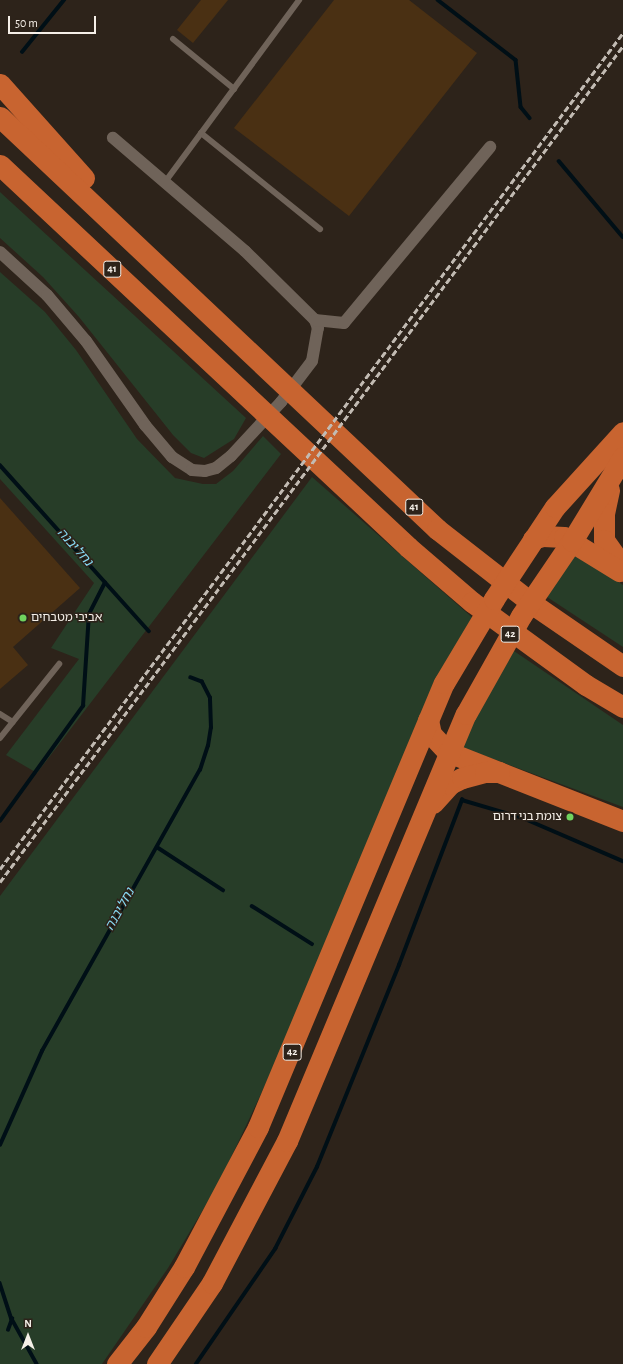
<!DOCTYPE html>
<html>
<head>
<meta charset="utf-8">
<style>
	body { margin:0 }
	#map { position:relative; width:623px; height:1364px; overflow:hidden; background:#2d231a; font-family:"Alegreya Sans","Noto Sans Hebrew",sans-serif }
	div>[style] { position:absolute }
	.green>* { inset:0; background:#273d28 }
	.stream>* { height:3.5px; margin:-1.75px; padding:0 1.75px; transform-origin:1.75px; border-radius:1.75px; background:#000f16 }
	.building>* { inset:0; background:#4a3013 }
	.lane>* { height:6px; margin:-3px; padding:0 3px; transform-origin:3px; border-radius:3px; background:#6f6359 }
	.street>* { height:12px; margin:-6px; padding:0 6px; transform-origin:6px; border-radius:6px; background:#6f6359 }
	.highway>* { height:21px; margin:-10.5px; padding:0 10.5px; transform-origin:10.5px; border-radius:10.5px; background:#c86430 }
	.rail>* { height:3px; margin-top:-1.5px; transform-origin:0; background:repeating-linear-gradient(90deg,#c2bbb3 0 6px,transparent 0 9px) }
	.dots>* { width:11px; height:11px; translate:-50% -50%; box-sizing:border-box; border:2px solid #2d231a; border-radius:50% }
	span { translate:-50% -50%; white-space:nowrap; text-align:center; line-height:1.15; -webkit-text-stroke:3px #2d231a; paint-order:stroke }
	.shield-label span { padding:1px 3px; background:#2d231a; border:1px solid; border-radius:3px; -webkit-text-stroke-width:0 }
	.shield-label { font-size:11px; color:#f5efe8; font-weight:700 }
	.poi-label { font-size:12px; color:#f5efe8 }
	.left { translate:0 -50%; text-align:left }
	.right { translate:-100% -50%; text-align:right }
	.water-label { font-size:13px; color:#86d9f2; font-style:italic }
	.north { position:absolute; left:8px; top:1316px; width:40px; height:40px; -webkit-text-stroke:3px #2d231a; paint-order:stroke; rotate:0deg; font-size:11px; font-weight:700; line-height:16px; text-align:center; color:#f5efe8 }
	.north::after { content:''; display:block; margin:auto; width:14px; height:18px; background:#f5efe8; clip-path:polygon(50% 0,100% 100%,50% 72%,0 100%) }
	.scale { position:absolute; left:8px; top:16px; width:88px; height:18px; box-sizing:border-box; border:2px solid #f5efe8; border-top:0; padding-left:5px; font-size:12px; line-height:14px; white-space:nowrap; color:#f5efe8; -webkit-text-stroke:3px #2d231a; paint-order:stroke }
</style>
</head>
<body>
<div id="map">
	<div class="green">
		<i style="clip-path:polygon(0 192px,246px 418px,234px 439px,204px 458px,191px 453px,173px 435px,79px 317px,43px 277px,0 238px)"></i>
		<i style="clip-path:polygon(0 272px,45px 312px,76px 350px,137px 439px,175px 478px,203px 484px,216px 484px,233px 471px,263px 436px,281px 454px,37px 773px,6px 755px,79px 659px,51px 648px,94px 583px,0 479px)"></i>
		<i style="clip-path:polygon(312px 477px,474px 619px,261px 1094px,218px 1185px,168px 1268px,102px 1364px,0 1364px,0 896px)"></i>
		<i style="clip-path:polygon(572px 551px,623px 585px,623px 647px,547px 597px)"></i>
		<i style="clip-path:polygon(511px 649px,623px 725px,623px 807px,461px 747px)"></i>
	</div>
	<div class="stream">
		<i style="left:438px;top:0;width:98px;rotate:37.6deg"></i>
		<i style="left:516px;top:60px;width:47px;rotate:83.9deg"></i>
		<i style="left:521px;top:107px;width:14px;rotate:51deg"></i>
		<i style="left:22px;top:52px;width:67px;rotate:-51.1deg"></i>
		<i style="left:559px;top:161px;width:99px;rotate:49.9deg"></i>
		<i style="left:0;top:465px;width:223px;rotate:48.1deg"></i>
		<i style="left:0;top:821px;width:142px;rotate:-54.2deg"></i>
		<i style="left:83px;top:706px;width:92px;rotate:-86.3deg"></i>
		<i style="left:89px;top:614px;width:35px;rotate:-63deg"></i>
		<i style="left:157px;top:847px;width:79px;rotate:33.1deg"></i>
		<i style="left:252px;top:906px;width:71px;rotate:32.3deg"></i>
		<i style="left:0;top:1145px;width:103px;rotate:-65.9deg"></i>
		<i style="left:42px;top:1051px;width:322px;rotate:-60.7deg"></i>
		<i style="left:200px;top:770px;width:25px;rotate:-72deg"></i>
		<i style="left:208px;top:746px;width:18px;rotate:-81deg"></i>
		<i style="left:211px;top:728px;width:30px;rotate:-92deg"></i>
		<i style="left:210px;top:698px;width:18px;rotate:-117deg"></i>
		<i style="left:202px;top:682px;width:12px;rotate:-160deg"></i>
		<i style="left:0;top:1283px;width:38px;rotate:72deg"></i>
		<i style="left:12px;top:1319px;width:51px;rotate:60.9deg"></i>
		<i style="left:8px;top:1330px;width:12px;rotate:-70deg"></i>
		<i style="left:196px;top:1364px;width:140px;rotate:-55.5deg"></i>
		<i style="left:275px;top:1249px;width:92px;rotate:-62.9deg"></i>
		<i style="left:317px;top:1167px;width:218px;rotate:-67.9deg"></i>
		<i style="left:399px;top:965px;width:177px;rotate:-69.1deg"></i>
		<i style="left:462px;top:800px;width:64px;rotate:16.4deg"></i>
		<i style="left:523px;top:818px;width:109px;rotate:23.3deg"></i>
	</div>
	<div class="building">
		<i style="clip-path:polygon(201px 0,228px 0,193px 43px,177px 30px)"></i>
		<i style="clip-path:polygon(334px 0,409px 0,477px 53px,349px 216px,234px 128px)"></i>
		<i style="clip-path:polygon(0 498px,80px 588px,13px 647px,28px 665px,0 689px)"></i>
	</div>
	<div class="lane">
		<i style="left:173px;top:39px;width:79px;rotate:39.3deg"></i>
		<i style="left:201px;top:133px;width:153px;rotate:38.9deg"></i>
		<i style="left:165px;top:182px;width:226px;rotate:-53.6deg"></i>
		<i style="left:0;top:714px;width:15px;rotate:32deg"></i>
		<i style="left:0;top:738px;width:95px;rotate:-51.4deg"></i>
	</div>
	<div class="street">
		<i style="left:0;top:252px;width:64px;rotate:42.5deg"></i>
		<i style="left:47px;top:295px;width:60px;rotate:49.7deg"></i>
		<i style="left:86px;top:341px;width:103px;rotate:54.9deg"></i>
		<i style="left:145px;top:425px;width:42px;rotate:49.8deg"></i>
		<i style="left:172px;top:457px;width:24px;rotate:33deg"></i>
		<i style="left:192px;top:470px;width:13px;rotate:4deg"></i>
		<i style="left:205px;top:471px;width:11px;rotate:-15deg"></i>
		<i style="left:216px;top:468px;width:19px;rotate:-39deg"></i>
		<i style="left:231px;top:456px;width:74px;rotate:-47.2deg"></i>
		<i style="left:281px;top:402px;width:51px;rotate:-52.9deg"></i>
		<i style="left:312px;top:361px;width:34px;rotate:-80deg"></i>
		<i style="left:318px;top:328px;width:9px;rotate:-111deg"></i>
		<i style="left:315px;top:320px;width:98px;rotate:-135.4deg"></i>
		<i style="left:245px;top:251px;width:174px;rotate:-139.4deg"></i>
		<i style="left:315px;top:320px;width:29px;rotate:6deg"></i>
		<i style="left:344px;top:323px;width:229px;rotate:-50.3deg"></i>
	</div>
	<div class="highway">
		<i style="left:0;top:84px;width:126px;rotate:48.2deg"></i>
		<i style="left:0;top:117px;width:601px;rotate:43.31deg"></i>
		<i style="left:437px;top:529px;width:127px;rotate:38deg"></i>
		<i style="left:537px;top:607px;width:104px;rotate:34.5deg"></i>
		<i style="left:0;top:165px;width:559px;rotate:43.11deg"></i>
		<i style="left:408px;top:547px;width:84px;rotate:40.7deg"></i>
		<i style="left:472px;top:602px;width:141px;rotate:36.1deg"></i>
		<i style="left:586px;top:685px;width:43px;rotate:30.7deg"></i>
		<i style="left:609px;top:490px;width:24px;rotate:102deg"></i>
		<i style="left:604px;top:513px;width:27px;rotate:90deg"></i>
		<i style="left:604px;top:540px;width:33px;rotate:55deg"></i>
		<i style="left:533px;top:539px;width:10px;rotate:-17deg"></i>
		<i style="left:543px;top:536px;width:21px;rotate:3deg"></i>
		<i style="left:564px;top:537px;width:65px;rotate:31.7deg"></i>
		<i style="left:428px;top:720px;width:14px;rotate:78deg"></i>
		<i style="left:431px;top:734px;width:25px;rotate:47deg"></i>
		<i style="left:448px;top:752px;width:188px;rotate:21.5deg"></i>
		<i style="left:433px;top:803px;width:25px;rotate:-48deg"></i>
		<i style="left:450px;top:784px;width:13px;rotate:-27deg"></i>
		<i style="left:462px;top:778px;width:24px;rotate:-15deg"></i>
		<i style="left:485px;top:772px;width:14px"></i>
		<i style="left:117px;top:1364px;width:47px;rotate:-51.9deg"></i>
		<i style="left:146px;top:1327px;width:71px;rotate:-57.7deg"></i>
		<i style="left:184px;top:1267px;width:158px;rotate:-62.1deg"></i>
		<i style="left:258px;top:1127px;width:481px;rotate:-67.3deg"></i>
		<i style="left:444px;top:683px;width:98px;rotate:-59.2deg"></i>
		<i style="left:494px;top:599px;width:110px;rotate:-56.5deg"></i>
		<i style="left:555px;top:507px;width:101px;rotate:-47.8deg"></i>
		<i style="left:157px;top:1364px;width:98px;rotate:-55.8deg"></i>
		<i style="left:212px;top:1283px;width:161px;rotate:-62.2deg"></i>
		<i style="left:287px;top:1141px;width:463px;rotate:-67.3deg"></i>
		<i style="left:466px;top:714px;width:112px;rotate:-60.7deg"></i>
		<i style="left:521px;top:616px;width:91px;rotate:-55.8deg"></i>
		<i style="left:572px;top:541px;width:98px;rotate:-58.7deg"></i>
	</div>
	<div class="rail">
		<i style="left:0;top:869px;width:1043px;rotate:-53.31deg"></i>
		<i style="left:0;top:882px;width:1043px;rotate:-53.31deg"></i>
	</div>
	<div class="dots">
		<i style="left:23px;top:618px;background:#70d35e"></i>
		<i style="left:570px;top:817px;background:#70d35e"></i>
	</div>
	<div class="shield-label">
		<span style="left:112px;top:269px">41</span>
		<span style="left:414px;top:507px">41</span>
		<span style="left:510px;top:634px">42</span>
		<span style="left:292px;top:1052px">42</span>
	</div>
	<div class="poi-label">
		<span class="left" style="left:31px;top:618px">אביבי מטבחים</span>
		<span class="right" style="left:562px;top:817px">צומת בני דרום</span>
	</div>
	<div class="water-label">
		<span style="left:74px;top:548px;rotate:48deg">נחל יבנה</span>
		<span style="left:121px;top:910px;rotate:-61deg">נחל יבנה</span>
	</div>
	<div class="north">N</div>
	<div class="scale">50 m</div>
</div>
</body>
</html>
